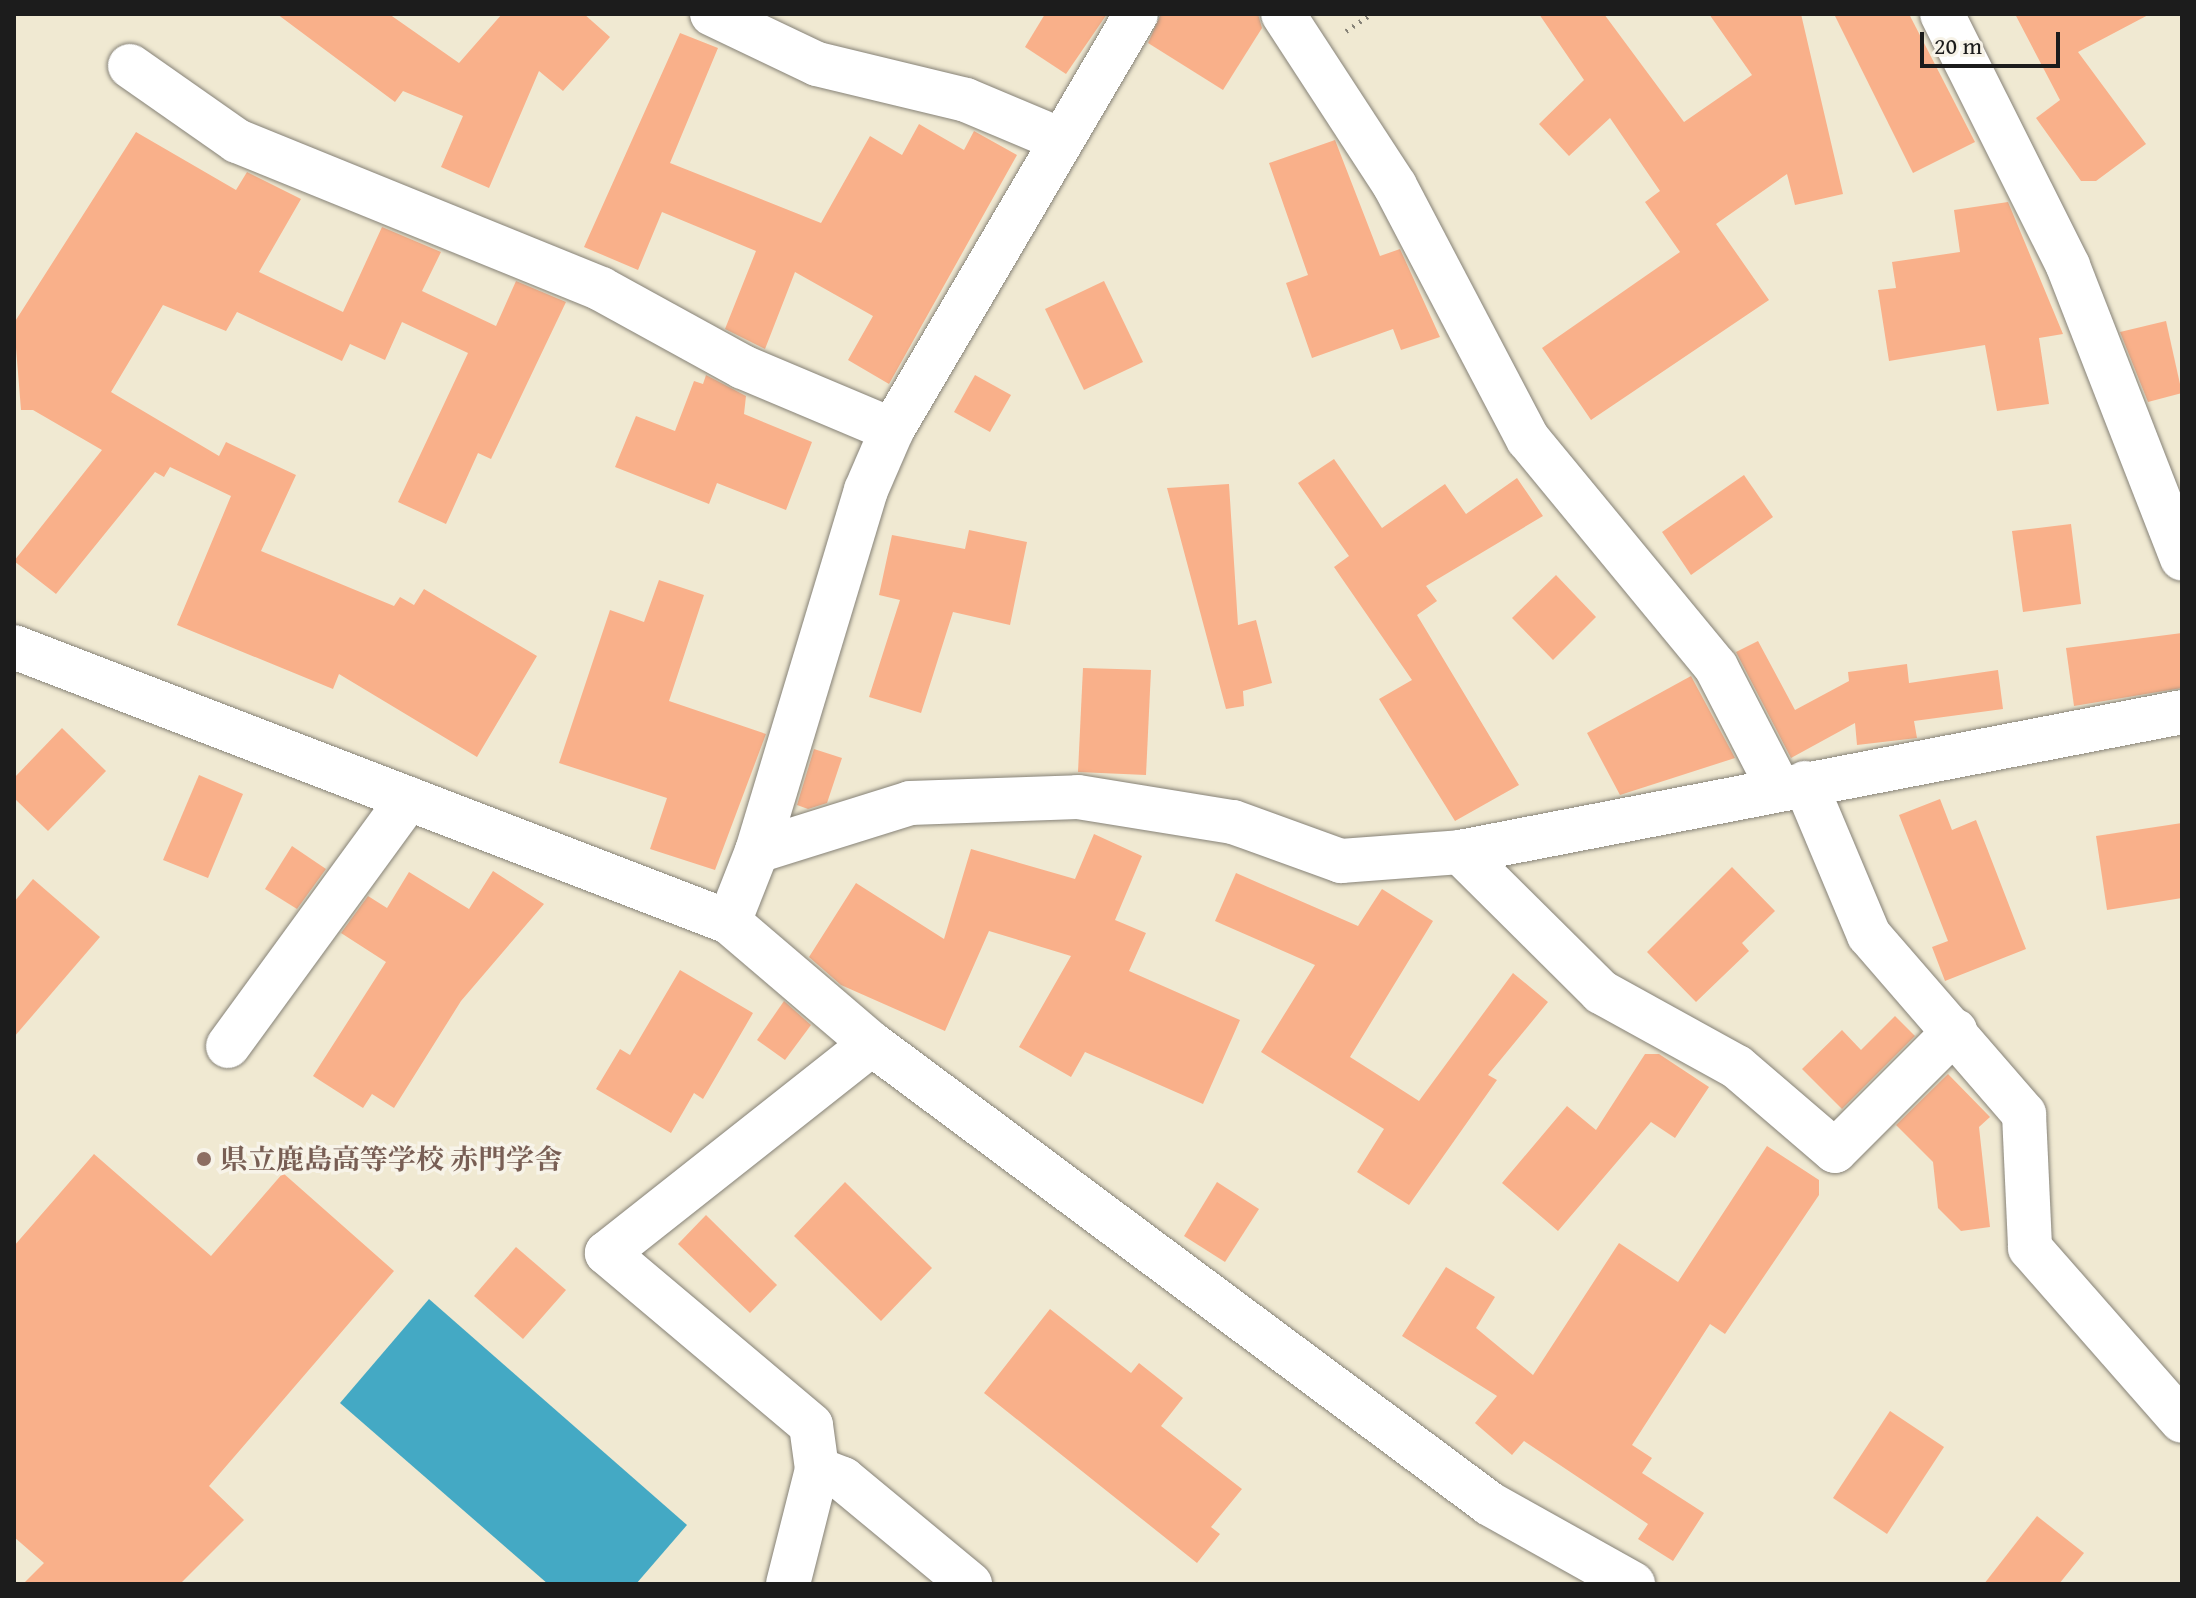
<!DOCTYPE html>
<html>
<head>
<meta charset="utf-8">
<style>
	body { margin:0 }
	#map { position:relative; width:2196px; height:1598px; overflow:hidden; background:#f0e9d2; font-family:"Gentium Book Plus","Noto Serif JP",serif }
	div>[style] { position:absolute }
	.water>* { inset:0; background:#44a9c4 }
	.building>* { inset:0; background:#f9b08a }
	.path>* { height:5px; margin-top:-2.5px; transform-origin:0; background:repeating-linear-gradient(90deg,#868277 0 2px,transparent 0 8px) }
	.roads { filter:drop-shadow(0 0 2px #868277) drop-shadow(0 0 2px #868277) }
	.minor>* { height:44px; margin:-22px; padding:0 22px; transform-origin:22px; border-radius:22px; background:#fff }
	.dots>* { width:22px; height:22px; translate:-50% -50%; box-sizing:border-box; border:4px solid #f7f3e8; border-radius:50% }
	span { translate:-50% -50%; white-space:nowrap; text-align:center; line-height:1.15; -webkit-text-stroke:7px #f7f3e8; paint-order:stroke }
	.education-label { font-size:28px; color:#785e54; font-weight:700 }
	.left { translate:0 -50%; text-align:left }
	.frame { position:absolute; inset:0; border:16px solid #1c1c1c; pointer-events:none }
	.scale { position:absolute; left:1920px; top:32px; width:140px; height:36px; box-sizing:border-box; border:4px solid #1c1c1c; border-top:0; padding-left:10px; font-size:24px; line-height:28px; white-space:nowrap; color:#1c1c1c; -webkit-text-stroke:6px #f7f3e8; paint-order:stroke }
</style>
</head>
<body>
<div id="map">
	<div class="water">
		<i style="clip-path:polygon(429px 1299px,687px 1525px,636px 1584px,548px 1584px,340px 1403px)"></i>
	</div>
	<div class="building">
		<i style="clip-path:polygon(277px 14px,389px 14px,459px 63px,502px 14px,584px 14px,610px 37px,563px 91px,539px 71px,489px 188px,441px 167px,463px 116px,403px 91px,395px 102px)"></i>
		<i style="clip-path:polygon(1045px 14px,1107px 14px,1066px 74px,1025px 47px)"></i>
		<i style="clip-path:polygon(1161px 14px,1258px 14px,1262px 28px,1223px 90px,1148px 43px)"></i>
		<i style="clip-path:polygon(1539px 14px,1604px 14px,1684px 122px,1752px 75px,1709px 14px,1801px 14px,1843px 194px,1795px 205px,1787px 174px,1716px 224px,1769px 300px,1591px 420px,1542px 348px,1680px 252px,1645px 202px,1660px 191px,1610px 118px,1569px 156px,1539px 124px,1584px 80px)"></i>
		<i style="clip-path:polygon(1834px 14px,1909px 14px,1975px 142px,1913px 173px)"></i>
		<i style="clip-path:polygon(2015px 14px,2150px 14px,2078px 52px,2146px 144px,2096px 181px,2081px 181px,2036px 118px,2060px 100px)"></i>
		<i style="clip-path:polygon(680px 33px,718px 48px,670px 163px,821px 223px,870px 136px,902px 155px,919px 124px,964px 150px,974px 131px,1017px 155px,889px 384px,848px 360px,873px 316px,795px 272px,765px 349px,725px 329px,756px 251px,662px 212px,638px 270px,584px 247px)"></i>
		<i style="clip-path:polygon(136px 132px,236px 190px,247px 172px,301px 199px,259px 272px,343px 312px,382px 227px,441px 252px,422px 291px,496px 326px,516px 281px,566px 302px,491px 459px,478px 453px,446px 524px,398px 502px,468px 353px,402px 322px,385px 360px,350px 344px,342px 361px,237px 312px,226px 331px,163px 305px,111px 392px,219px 456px,226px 442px,296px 475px,261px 551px,394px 606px,400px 597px,414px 605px,424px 589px,537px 656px,477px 757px,339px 674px,333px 689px,177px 625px,231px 496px,170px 467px,164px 477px,155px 472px,56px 594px,14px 561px,102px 450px,33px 410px,21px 410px,14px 323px)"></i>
		<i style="clip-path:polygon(1335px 140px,1380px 256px,1400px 249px,1440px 337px,1401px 350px,1393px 329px,1312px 358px,1286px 283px,1308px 275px,1269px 163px)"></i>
		<i style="clip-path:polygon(2008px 202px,2063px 334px,2039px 338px,2049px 404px,1997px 411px,1985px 345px,1889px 361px,1878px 290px,1896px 288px,1892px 262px,1960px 252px,1954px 210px)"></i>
		<i style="clip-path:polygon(1104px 281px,1143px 362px,1084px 390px,1045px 309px)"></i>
		<i style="clip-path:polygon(2166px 321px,2182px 393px,2148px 402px,2120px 332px)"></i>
		<i style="clip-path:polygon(706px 375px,746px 396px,744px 414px,812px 442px,786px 510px,717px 483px,709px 504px,615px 467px,636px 416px,675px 431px,694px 381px,703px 384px)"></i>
		<i style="clip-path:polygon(975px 375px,1011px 395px,990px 432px,954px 412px)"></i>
		<i style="clip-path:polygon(1334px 459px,1382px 528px,1445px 484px,1466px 514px,1517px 478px,1543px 516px,1426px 586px,1437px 601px,1417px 615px,1519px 785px,1455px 821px,1379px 699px,1412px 680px,1334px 567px,1349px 556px,1298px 483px)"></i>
		<i style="clip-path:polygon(1744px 475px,1773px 517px,1691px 575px,1662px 532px)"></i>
		<i style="clip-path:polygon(1229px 484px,1238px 625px,1256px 620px,1272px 683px,1243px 691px,1244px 706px,1226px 709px,1167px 488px)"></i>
		<i style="clip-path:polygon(2071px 524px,2081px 604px,2023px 612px,2012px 531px)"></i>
		<i style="clip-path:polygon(969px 530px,1027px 542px,1010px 625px,953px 612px,921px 713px,869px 697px,900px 600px,879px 595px,892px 535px,965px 549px)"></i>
		<i style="clip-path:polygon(1556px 575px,1596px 617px,1553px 660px,1512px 618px)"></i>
		<i style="clip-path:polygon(659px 580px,704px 595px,669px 701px,766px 734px,715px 870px,650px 849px,667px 798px,559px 763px,610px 610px,644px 622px)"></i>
		<i style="clip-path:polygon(2182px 633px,2182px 688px,2074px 706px,2066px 648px)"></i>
		<i style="clip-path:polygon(1758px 641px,1795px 710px,1849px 681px,1848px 672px,1907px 664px,1909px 683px,1998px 670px,2003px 709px,1914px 721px,1917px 738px,1857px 745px,1855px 723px,1791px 758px,1736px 652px)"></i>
		<i style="clip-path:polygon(1083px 668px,1151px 670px,1146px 775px,1078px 772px)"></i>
		<i style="clip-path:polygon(1691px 676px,1735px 758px,1620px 795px,1587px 733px)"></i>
		<i style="clip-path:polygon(62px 728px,106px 771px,48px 831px,14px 798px,14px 778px)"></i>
		<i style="clip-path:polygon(814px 749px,842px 758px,827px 803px,808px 809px,797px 805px)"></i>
		<i style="clip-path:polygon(199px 775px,243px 794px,208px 878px,163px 860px)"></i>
		<i style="clip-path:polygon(1940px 799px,1952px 830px,1976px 820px,2026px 949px,1945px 981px,1932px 947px,1948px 941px,1899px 815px)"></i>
		<i style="clip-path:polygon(2182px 823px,2182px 898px,2107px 910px,2096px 836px)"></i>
		<i style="clip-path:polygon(1094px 834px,1142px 856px,1115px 920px,1146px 933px,1129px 971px,1240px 1020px,1203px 1104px,1085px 1052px,1071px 1077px,1019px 1047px,1071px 956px,989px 931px,945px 1031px,841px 985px,809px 957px,856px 883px,944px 939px,971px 849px,1075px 879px)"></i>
		<i style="clip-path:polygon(292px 846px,326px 869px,297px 909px,265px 889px)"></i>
		<i style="clip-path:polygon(1732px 867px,1775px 911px,1742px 943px,1749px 951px,1696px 1002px,1647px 952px)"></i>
		<i style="clip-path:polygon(493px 871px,544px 904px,461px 1001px,394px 1108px,372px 1094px,363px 1108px,313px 1076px,386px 962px,341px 933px,368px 896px,387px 908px,409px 872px,469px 909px)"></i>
		<i style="clip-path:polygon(1236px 873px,1358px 926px,1382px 889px,1433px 921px,1350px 1057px,1419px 1101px,1513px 973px,1548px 1002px,1488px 1075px,1497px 1080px,1409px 1205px,1357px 1172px,1384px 1129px,1261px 1052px,1315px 965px,1215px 921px)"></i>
		<i style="clip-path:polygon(33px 879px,100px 937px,14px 1037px,14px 902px)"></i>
		<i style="clip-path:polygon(680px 970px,753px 1013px,703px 1099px,694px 1093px,671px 1133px,596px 1089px,620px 1049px,630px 1055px)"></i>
		<i style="clip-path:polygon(784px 1001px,811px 1025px,785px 1060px,757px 1040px)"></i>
		<i style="clip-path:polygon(1895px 1016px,1915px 1036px,1842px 1109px,1802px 1069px,1842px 1030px,1861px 1050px)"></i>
		<i style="clip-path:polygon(1645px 1054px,1659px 1054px,1709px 1087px,1675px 1138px,1651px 1122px,1558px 1231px,1502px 1183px,1567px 1106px,1596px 1130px)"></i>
		<i style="clip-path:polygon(1948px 1074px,1990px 1117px,1979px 1127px,1990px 1227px,1961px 1231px,1938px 1208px,1933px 1162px,1896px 1125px)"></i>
		<i style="clip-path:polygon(1767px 1146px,1819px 1180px,1819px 1195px,1725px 1334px,1710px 1324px,1632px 1445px,1652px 1458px,1642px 1473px,1704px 1513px,1673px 1561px,1638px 1539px,1648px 1524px,1524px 1441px,1512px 1455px,1475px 1423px,1497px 1396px,1402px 1336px,1446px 1267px,1495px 1297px,1476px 1328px,1533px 1375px,1619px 1243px,1678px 1282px)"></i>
		<i style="clip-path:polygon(94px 1154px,211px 1256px,283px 1173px,394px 1271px,209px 1486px,244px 1520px,180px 1584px,23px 1584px,44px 1563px,14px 1537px,14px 1246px)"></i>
		<i style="clip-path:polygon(845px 1182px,932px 1268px,881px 1321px,794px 1236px)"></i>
		<i style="clip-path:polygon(1217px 1182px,1259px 1209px,1225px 1262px,1184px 1236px)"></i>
		<i style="clip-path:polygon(706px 1215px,777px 1285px,750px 1313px,678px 1244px)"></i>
		<i style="clip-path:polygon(516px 1247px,566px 1290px,523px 1339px,474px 1296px)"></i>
		<i style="clip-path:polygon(1050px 1309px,1131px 1373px,1139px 1363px,1183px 1398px,1161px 1426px,1242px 1489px,1211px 1527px,1220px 1534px,1197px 1563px,984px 1393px)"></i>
		<i style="clip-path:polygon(1890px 1411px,1944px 1447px,1887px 1534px,1833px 1498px)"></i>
		<i style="clip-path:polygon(2037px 1516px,2084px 1553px,2059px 1584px,1984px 1584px)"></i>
	</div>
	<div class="path">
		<i style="left:1346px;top:31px;width:30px;rotate:-34deg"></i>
	</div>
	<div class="roads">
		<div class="minor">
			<i style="left:712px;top:14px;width:116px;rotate:25.5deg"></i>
			<i style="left:817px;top:64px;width:153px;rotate:13.6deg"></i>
			<i style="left:966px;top:100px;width:103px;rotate:22.8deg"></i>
			<i style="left:1283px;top:14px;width:205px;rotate:56.9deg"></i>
			<i style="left:1395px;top:186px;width:286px;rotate:62.3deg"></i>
			<i style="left:1528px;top:439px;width:296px;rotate:50.5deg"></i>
			<i style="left:1716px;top:667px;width:137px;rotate:62.7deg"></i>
			<i style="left:1942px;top:14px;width:282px;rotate:63.4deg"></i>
			<i style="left:2068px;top:266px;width:314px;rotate:68.7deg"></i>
			<i style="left:130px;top:66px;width:131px;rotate:35deg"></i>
			<i style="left:237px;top:141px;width:393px;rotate:22.1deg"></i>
			<i style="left:601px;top:289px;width:162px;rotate:28.8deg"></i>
			<i style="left:743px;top:367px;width:162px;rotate:22.9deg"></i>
			<i style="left:14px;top:647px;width:766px;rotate:21.04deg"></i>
			<i style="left:729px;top:922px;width:188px;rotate:40.5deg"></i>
			<i style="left:872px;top:1044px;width:770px;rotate:36.66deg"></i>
			<i style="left:1490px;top:1504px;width:164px;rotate:29.2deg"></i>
			<i style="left:1805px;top:783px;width:165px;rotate:67.2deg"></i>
			<i style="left:1869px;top:935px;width:237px;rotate:49.1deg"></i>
			<i style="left:2024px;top:1114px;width:134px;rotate:87.4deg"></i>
			<i style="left:2030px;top:1248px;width:230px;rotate:48.7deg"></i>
			<i style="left:757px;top:851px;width:160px;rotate:-17.4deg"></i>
			<i style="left:910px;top:803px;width:168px;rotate:-2deg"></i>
			<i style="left:1078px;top:797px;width:157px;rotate:9.2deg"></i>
			<i style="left:1233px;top:822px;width:115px;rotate:19.9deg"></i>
			<i style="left:1341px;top:861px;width:119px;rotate:-4.3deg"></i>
			<i style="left:1460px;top:852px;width:735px;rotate:-10.97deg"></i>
			<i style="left:1460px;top:852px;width:199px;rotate:44.8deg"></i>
			<i style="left:1601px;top:992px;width:155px;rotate:28.9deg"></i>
			<i style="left:1737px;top:1067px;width:129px;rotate:40.6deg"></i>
			<i style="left:1835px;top:1151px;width:170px;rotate:-45deg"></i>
			<i style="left:729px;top:922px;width:76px;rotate:-68.5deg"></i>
			<i style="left:757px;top:851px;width:377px;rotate:-73.2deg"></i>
			<i style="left:866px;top:490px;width:65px;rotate:-66.6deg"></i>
			<i style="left:892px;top:430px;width:482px;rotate:-59.6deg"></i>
			<i style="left:228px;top:1046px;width:306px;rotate:-53.9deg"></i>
			<i style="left:817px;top:1469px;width:28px;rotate:21deg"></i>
			<i style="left:843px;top:1479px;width:165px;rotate:39.6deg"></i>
			<i style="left:788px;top:1584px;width:119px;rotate:-75.8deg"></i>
			<i style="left:817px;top:1469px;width:44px;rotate:-97.8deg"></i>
			<i style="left:811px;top:1425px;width:267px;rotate:-139.9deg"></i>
			<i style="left:607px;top:1253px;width:337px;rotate:-38.3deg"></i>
		</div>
	</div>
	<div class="dots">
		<i style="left:204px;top:1159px;background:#8d6e63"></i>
	</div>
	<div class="education-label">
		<span class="left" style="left:220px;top:1159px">県立鹿島高等学校 赤門学舎</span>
	</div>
	<div class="frame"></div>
	<div class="scale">20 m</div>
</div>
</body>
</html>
